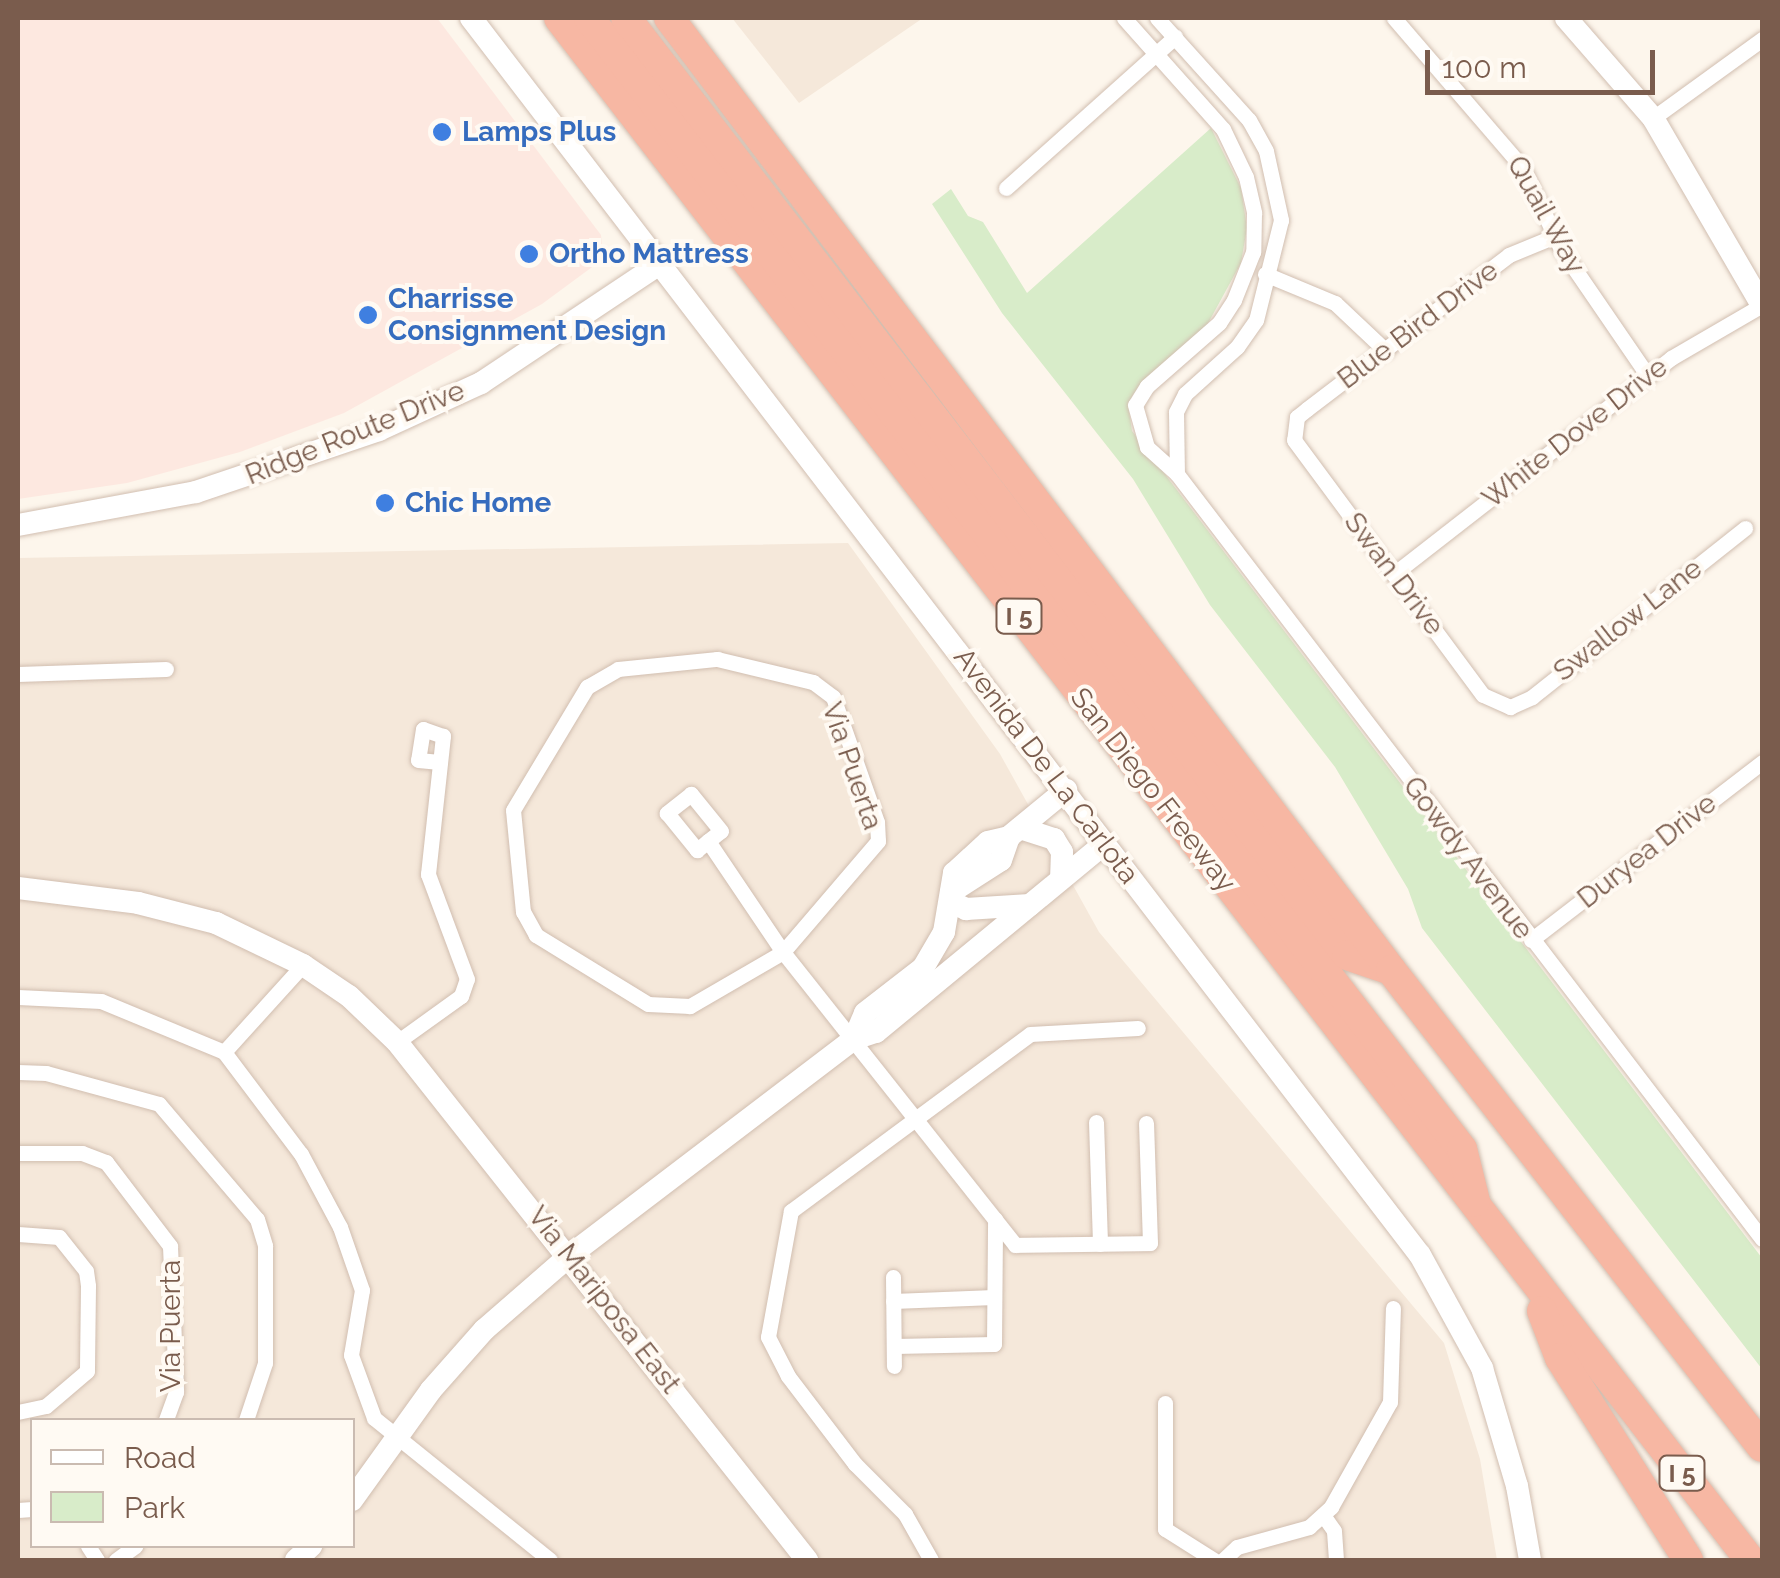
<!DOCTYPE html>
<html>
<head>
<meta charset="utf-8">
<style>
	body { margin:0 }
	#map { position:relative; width:1780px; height:1578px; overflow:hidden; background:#fdf6ec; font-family:Raleway,sans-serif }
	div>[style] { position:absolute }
	.residential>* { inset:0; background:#f5e8da }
	.commercial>* { inset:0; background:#fde8e0 }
	.green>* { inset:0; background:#d8ecc9 }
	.roads { filter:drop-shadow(0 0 2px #d1beb0) drop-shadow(0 0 2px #d1beb0) }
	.street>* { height:15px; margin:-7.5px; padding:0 7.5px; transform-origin:7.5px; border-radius:7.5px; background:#fff }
	.secondary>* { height:22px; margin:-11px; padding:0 11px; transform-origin:11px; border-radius:11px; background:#fff }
	.highway>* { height:30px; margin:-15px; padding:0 15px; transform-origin:15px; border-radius:15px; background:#f7b7a3 }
	.dots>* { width:28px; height:28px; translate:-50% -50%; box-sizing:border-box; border:5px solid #fffaf3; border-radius:50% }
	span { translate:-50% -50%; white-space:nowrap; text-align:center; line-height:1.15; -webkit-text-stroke:8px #fffaf3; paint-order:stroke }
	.shield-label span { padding:2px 8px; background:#fffaf3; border:2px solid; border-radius:8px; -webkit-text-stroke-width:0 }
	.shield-label { font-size:25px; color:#7a5c4d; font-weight:700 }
	.shop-label { font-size:28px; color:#366cbe; font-weight:700 }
	.left { translate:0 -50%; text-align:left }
	.street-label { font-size:28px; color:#7a5c4d }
	.frame { position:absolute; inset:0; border:20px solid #7a5c4d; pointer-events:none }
	.legend { position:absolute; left:30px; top:1418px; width:325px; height:130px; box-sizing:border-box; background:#fffaf3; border:2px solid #cabbb1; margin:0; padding:12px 18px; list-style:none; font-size:30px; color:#7a5c4d }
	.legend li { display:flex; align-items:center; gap:20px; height:50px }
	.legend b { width:50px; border:2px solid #cabbb1 }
	.scale { position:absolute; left:1425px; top:50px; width:230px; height:45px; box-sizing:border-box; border:5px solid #7a5c4d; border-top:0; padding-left:12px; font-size:30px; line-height:35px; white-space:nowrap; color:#7a5c4d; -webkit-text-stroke:8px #fffaf3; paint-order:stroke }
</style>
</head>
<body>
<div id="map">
	<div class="residential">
		<i style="clip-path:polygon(732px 18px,923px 18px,799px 103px)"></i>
		<i style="clip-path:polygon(evenodd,848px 543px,1000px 754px,1099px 932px,1444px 1343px,1480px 1459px,1497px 1560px,18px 1560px,18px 558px,848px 543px,32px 1420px,352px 1420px,352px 1546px,32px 1546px,32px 1420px)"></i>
	</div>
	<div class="commercial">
		<i style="clip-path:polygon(18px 18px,437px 18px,601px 235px,603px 259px,542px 304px,344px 413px,240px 452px,127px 483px,18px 499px)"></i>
	</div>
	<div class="green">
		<i style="clip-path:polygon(1211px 128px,1241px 188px,1247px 228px,1241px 263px,1206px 327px,1140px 384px,1128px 403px,1132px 431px,1762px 1258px,1762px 1369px,1422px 928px,1408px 889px,1335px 767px,1210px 605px,1133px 479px,1002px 313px,932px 204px,951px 189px,968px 216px,983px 222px,1027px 293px)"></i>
	</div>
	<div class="roads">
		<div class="street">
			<i style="left:1124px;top:18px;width:149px;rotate:48.3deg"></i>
			<i style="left:1223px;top:129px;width:53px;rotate:64.4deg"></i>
			<i style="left:1246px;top:177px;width:37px;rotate:77deg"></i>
			<i style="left:1254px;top:213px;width:39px;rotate:91deg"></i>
			<i style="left:1253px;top:252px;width:52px;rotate:111.6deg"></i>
			<i style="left:1234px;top:300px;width:27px;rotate:123deg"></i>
			<i style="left:1219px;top:323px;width:96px;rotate:138.8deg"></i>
			<i style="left:1147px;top:386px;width:22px;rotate:122deg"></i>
			<i style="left:1135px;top:405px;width:44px;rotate:74.1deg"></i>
			<i style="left:1147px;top:447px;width:40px;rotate:42deg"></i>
			<i style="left:1177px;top:474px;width:963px;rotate:52.59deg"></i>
			<i style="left:1157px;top:18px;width:137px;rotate:48deg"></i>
			<i style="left:1249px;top:120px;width:35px;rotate:61deg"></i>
			<i style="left:1266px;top:151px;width:71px;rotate:77.7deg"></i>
			<i style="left:1281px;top:220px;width:103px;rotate:104deg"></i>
			<i style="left:1256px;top:320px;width:33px;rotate:125deg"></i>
			<i style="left:1237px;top:347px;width:70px;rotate:137.9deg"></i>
			<i style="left:1185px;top:394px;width:20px;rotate:117deg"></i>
			<i style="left:1176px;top:412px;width:62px;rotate:89.1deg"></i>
			<i style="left:1394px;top:18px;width:198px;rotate:49.3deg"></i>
			<i style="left:1523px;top:168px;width:89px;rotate:64.9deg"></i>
			<i style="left:1561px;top:249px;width:154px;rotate:55.6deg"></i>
			<i style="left:1653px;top:118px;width:135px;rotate:-35.9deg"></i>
			<i style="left:1006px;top:188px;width:227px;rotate:-41.8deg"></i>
			<i style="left:1555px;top:236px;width:50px;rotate:157.6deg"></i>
			<i style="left:1509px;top:255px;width:254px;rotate:142.7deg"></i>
			<i style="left:1307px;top:409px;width:13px;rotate:141deg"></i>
			<i style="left:1297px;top:417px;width:23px;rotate:97deg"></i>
			<i style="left:1294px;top:440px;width:317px;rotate:53.5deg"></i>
			<i style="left:1483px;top:695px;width:30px;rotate:24deg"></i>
			<i style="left:1510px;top:707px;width:24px;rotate:-24deg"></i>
			<i style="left:1532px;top:697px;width:272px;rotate:-38.4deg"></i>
			<i style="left:1265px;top:274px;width:76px;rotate:22.5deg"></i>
			<i style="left:1335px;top:303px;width:70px;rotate:43.3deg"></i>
			<i style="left:1395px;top:573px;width:350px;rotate:-37.9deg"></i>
			<i style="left:1671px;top:358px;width:105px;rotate:-30.2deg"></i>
			<i style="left:717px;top:659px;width:99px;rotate:13.5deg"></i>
			<i style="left:813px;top:682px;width:25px;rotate:37deg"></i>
			<i style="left:833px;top:697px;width:133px;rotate:70.6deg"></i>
			<i style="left:877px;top:822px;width:19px;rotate:87deg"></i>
			<i style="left:878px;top:841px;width:146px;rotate:130.6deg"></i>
			<i style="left:783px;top:952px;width:108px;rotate:149.9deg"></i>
			<i style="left:690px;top:1006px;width:42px;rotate:-177.3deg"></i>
			<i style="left:648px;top:1004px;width:132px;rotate:-148.4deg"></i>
			<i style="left:536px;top:935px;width:26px;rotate:-119deg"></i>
			<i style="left:523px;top:912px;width:102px;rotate:-95.6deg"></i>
			<i style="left:513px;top:810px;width:144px;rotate:-59deg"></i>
			<i style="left:587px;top:687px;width:36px;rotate:-30deg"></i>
			<i style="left:618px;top:669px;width:100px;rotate:-5.8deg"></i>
			<i style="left:18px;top:674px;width:148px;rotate:-1.9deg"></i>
			<i style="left:708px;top:841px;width:16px;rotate:-38deg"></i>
			<i style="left:721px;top:831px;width:48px;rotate:-129deg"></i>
			<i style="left:691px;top:794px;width:31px;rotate:142deg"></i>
			<i style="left:667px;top:813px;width:48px;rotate:51deg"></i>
			<i style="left:697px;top:850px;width:14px;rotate:-39deg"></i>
			<i style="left:708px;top:841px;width:134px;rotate:56deg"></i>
			<i style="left:783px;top:952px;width:374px;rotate:51.6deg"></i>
			<i style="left:1015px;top:1245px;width:135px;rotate:-0.8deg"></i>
			<i style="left:1150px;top:1243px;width:120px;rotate:-91.9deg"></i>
			<i style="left:1531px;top:940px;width:292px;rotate:-37.6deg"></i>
			<i style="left:18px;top:997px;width:83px;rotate:2.8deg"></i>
			<i style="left:101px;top:1001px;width:133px;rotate:22.5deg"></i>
			<i style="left:224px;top:1052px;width:128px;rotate:53deg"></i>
			<i style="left:301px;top:1154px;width:83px;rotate:61.9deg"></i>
			<i style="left:340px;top:1227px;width:67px;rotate:70.8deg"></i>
			<i style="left:362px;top:1290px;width:66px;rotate:99.6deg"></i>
			<i style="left:351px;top:1355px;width:67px;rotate:69.9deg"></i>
			<i style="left:374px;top:1418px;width:226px;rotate:38.9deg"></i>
			<i style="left:397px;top:1042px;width:79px;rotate:-35.7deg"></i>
			<i style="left:461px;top:996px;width:18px;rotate:-71deg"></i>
			<i style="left:467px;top:979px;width:112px;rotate:-110.4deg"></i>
			<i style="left:428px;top:874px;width:139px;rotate:-83.8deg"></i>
			<i style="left:443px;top:736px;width:21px;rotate:-161deg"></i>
			<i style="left:423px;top:729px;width:31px;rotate:99deg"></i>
			<i style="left:418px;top:760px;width:22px;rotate:5deg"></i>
			<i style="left:224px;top:1052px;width:118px;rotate:-47.8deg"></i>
			<i style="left:18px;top:1072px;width:28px;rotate:2deg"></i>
			<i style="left:46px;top:1073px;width:117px;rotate:15.3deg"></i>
			<i style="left:159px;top:1104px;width:151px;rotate:49.6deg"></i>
			<i style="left:257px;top:1219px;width:28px;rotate:73deg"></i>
			<i style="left:265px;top:1246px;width:117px;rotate:90deg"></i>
			<i style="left:265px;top:1363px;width:60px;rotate:108.4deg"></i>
			<i style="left:1096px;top:1122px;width:122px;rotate:88.1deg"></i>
			<i style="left:18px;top:1153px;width:64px"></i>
			<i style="left:82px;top:1153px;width:26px;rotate:21deg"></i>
			<i style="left:106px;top:1162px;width:106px;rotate:52.7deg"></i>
			<i style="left:170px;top:1246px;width:146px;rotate:87.6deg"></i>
			<i style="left:176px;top:1392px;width:30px;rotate:110deg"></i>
			<i style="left:18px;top:1234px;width:41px;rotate:4.2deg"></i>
			<i style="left:59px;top:1237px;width:43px;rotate:51.5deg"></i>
			<i style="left:86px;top:1271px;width:15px;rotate:82deg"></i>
			<i style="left:88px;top:1286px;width:85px;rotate:90.7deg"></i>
			<i style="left:87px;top:1371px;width:54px;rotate:139.5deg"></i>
			<i style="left:46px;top:1406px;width:29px;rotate:168deg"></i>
			<i style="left:893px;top:1277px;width:89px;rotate:89.4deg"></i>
			<i style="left:893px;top:1301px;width:101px;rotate:-2.3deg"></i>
			<i style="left:894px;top:1346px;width:100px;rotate:-1.1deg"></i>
			<i style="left:994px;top:1344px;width:125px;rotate:-89.5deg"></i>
			<i style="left:1165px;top:1403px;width:126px;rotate:90deg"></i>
			<i style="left:1165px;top:1529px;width:58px;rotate:32.3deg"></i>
			<i style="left:18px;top:1510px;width:14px;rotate:-4deg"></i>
			<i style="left:1323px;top:1515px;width:19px;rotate:55deg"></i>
			<i style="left:1334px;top:1531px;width:29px;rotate:86deg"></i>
			<i style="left:88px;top:1546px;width:17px;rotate:57deg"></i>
			<i style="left:116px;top:1560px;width:24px;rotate:-36deg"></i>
			<i style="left:931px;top:1560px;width:53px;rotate:-119.5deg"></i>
			<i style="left:905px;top:1514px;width:71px;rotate:-135deg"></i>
			<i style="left:855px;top:1464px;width:111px;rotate:-127.3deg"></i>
			<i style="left:788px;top:1376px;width:44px;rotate:-117.1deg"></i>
			<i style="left:768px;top:1337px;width:128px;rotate:-79.7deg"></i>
			<i style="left:791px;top:1211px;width:297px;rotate:-36.5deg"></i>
			<i style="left:1030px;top:1034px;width:108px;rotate:-3.2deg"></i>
			<i style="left:1223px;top:1560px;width:19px;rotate:-43deg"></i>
			<i style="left:1237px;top:1547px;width:75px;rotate:-15.5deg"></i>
			<i style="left:1309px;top:1527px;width:30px;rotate:-42deg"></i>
			<i style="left:1331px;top:1507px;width:120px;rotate:-60.7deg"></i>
			<i style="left:1390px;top:1402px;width:94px;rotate:-88.2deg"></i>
		</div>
		<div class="secondary">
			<i style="left:471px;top:18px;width:1559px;rotate:52.51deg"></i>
			<i style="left:1420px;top:1255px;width:129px;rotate:61.2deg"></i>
			<i style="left:1482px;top:1368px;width:123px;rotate:73.5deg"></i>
			<i style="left:1517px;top:1486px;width:75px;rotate:80deg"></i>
			<i style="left:1566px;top:18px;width:133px;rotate:49deg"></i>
			<i style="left:1653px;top:118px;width:216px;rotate:59.8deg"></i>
			<i style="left:18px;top:525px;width:181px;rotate:-10.5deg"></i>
			<i style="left:196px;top:492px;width:193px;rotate:-18.7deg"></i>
			<i style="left:379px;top:430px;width:112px;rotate:-24.7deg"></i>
			<i style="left:481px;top:383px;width:216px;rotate:-33.7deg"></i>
			<i style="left:1020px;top:828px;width:36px;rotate:18deg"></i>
			<i style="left:1054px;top:839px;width:15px;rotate:58deg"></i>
			<i style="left:1062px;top:852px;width:26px;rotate:92deg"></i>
			<i style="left:999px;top:845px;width:87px;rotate:-39.4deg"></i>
			<i style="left:18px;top:888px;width:121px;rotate:7.1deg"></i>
			<i style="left:138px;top:903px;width:81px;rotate:14.4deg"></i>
			<i style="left:216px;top:923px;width:97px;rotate:25.8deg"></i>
			<i style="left:303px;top:965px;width:55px;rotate:34deg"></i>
			<i style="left:349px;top:996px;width:66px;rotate:43.8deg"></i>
			<i style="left:397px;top:1042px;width:661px;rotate:51.64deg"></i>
			<i style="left:951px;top:892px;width:59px;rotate:-32.6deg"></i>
			<i style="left:1001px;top:860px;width:24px;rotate:-71deg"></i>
			<i style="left:950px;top:901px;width:18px;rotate:27deg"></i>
			<i style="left:966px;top:909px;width:64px;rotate:-3.6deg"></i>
			<i style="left:854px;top:1039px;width:28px;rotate:-67deg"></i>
			<i style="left:865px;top:1013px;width:73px;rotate:-37.8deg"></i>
			<i style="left:923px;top:968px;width:42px;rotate:-59.7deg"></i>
			<i style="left:944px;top:932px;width:60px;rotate:-80.4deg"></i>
			<i style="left:954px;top:873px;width:46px;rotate:-42.4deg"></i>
			<i style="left:988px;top:842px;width:22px;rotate:-13deg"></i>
			<i style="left:352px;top:1500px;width:135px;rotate:-54.3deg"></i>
			<i style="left:431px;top:1390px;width:80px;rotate:-48.5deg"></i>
			<i style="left:484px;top:1330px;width:113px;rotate:-41deg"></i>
			<i style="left:569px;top:1256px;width:358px;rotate:-37.3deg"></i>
			<i style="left:854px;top:1039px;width:23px;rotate:-18deg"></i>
			<i style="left:876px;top:1032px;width:297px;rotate:-39.5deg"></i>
			<i style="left:296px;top:1560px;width:21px;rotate:-43deg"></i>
		</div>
		<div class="highway">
			<i style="left:559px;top:18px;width:1948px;rotate:52.32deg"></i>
			<i style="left:589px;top:18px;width:1429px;rotate:52.34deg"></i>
			<i style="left:1462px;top:1149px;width:54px;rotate:76deg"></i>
			<i style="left:626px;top:18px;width:1182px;rotate:52.42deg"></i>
			<i style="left:1347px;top:955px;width:46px;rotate:18.8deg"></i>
			<i style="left:669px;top:18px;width:1195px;rotate:52.82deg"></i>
			<i style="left:1391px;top:970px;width:604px;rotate:52.13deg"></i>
			<i style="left:1542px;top:1311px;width:50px;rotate:69deg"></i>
			<i style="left:1560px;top:1358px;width:239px;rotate:57.6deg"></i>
		</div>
	</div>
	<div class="dots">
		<i style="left:442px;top:132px;background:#3f7fe0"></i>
		<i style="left:529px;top:254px;background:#3f7fe0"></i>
		<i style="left:368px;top:315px;background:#3f7fe0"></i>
		<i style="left:385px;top:503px;background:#3f7fe0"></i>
	</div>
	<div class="shield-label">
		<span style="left:1019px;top:616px">I 5</span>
		<span style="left:1682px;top:1473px">I 5</span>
	</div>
	<div class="shop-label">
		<span class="left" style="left:462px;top:132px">Lamps Plus</span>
		<span class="left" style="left:549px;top:254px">Ortho Mattress</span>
		<span class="left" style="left:388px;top:315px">Charrisse<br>Consignment Design</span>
		<span class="left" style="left:405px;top:503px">Chic Home</span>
	</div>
	<div class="street-label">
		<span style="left:1546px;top:215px;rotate:61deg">Quail Way</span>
		<span style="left:1418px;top:325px;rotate:-37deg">Blue Bird Drive</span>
		<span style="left:355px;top:433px;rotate:-22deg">Ridge Route Drive</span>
		<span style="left:1575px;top:433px;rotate:-38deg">White Dove Drive</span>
		<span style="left:1394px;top:574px;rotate:53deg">Swan Drive</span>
		<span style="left:1628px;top:620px;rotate:-38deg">Swallow Lane</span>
		<span style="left:852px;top:766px;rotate:71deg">Via Puerta</span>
		<span style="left:1046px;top:766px;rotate:53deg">Avenida De La Carlota</span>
		<span style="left:1153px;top:790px;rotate:52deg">San Diego Freeway</span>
		<span style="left:1647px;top:851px;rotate:-38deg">Duryea Drive</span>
		<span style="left:1468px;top:858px;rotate:53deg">Gowdy Avenue</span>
		<span style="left:604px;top:1300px;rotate:52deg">Via Mariposa East</span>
		<span style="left:171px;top:1326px;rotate:-90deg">Via Puerta</span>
	</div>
	<div class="frame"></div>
	<ul class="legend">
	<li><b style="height:12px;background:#fff"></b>Road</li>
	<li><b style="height:28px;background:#d8ecc9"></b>Park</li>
	</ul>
	<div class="scale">100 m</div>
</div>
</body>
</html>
